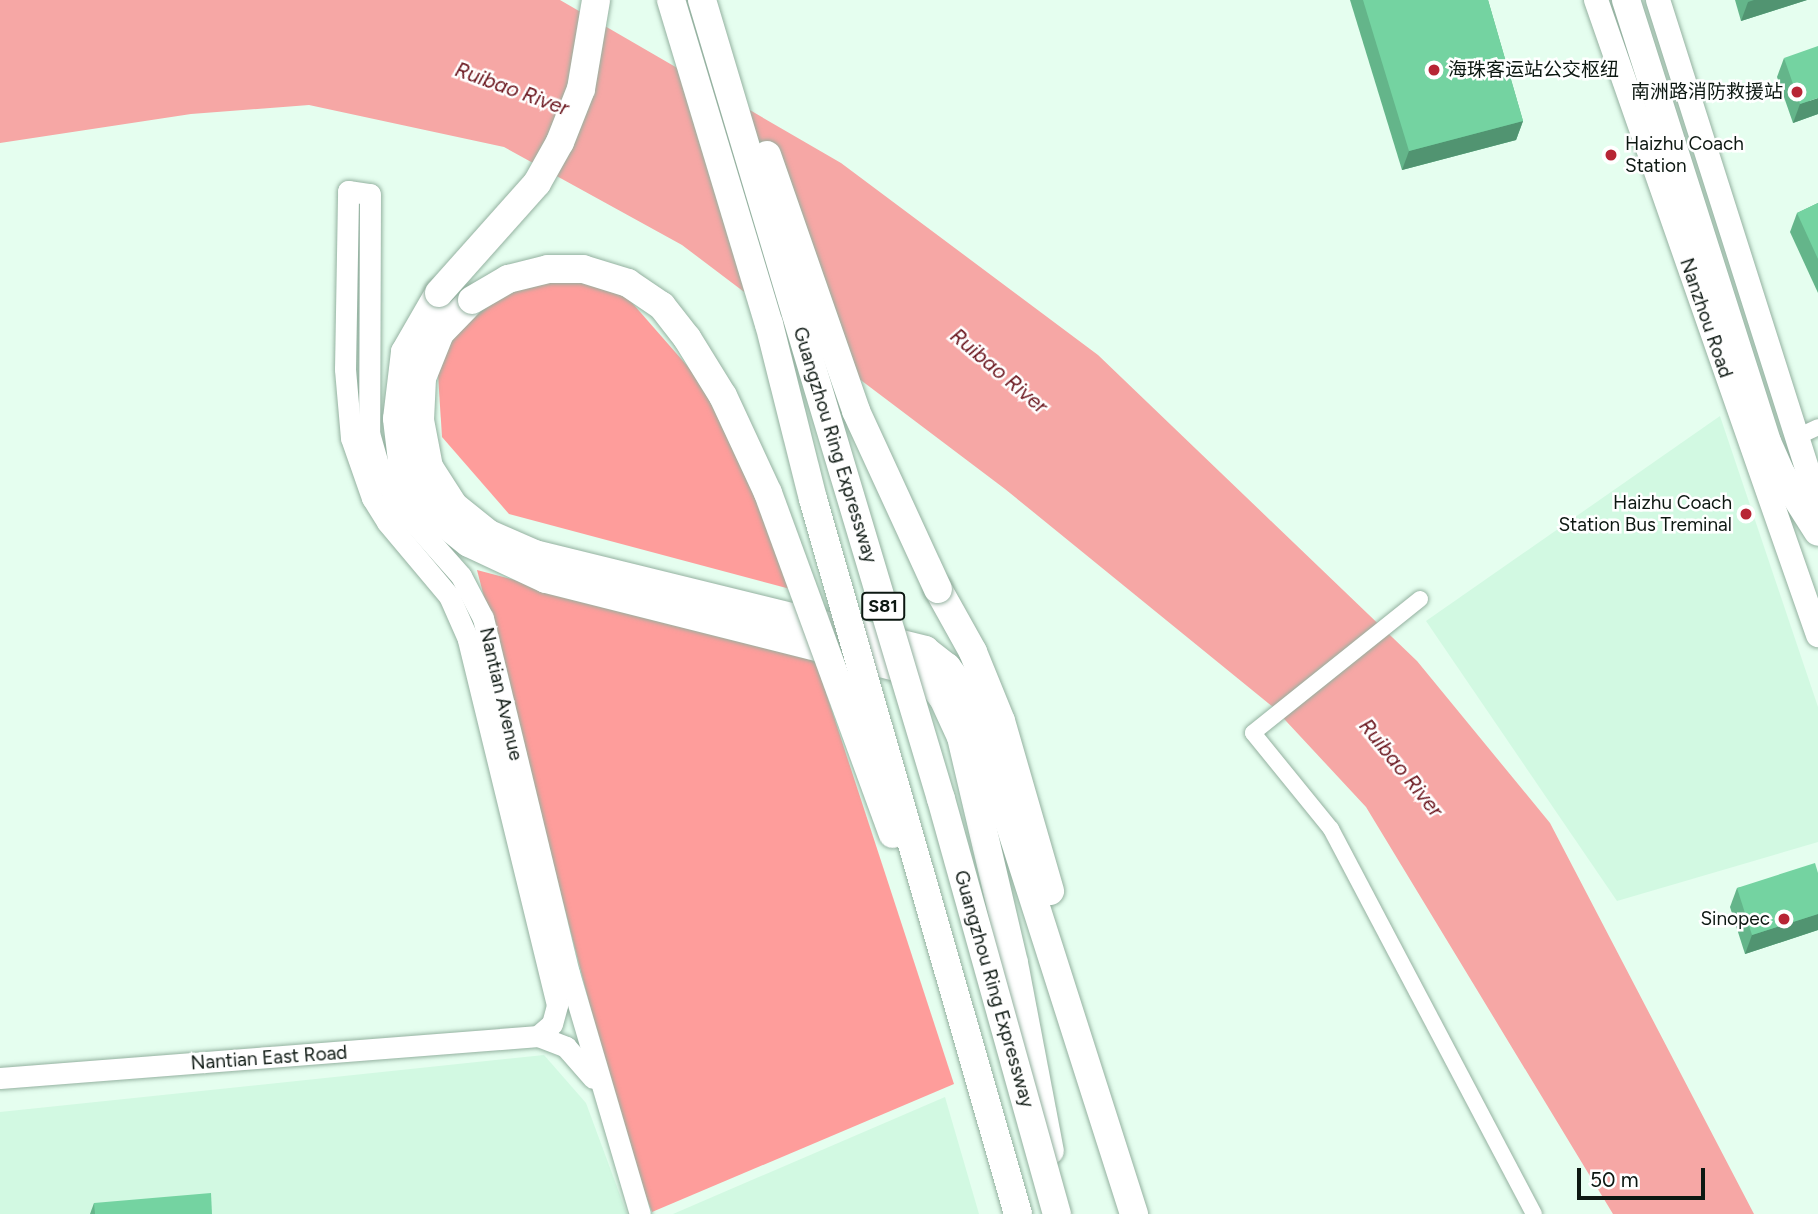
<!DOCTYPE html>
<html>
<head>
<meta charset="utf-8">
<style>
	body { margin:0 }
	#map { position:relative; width:1818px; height:1214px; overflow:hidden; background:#e5feef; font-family:Figtree,"Noto Sans SC",sans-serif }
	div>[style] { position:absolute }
	.built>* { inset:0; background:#d2f9e2 }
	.forest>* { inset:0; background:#fe9d9b }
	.water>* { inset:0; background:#f6a7a5 }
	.roads { filter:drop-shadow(0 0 2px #94b1a0) drop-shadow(0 0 2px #94b1a0) }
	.street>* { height:16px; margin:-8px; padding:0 8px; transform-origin:8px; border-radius:8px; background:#fff }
	.secondary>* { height:21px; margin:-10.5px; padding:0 10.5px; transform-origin:10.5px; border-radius:10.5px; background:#fff }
	.primary>* { height:24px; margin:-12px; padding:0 12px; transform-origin:12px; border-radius:12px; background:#fff }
	.highway>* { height:28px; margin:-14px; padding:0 14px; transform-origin:14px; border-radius:14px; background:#fff }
	.bridges { filter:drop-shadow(0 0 2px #94b1a0) drop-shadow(0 0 2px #94b1a0) }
	.highway-bridge>* { height:28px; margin:-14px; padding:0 14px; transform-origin:14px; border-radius:14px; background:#fff }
	.wall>* { inset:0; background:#64b58a }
	.shaded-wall>* { inset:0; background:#519471 }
	.building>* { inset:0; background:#74d3a1 }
	.dots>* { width:19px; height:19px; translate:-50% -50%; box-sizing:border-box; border:4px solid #fff; border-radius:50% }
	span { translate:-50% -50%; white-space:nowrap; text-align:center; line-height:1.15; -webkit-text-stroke:5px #fff; paint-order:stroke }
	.shield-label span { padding:2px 5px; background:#fff; border:2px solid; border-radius:5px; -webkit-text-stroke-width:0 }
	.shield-label { font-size:18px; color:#0d1812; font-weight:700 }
	.poi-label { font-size:19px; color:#0d1812 }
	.left { translate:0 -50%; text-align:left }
	.right { translate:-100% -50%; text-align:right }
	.street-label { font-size:19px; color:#0d1812 }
	.water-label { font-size:21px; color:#6a151d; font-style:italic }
	.scale { position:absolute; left:1577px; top:1168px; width:128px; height:32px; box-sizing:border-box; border:4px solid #0d1812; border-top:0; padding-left:9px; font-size:21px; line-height:24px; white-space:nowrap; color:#0d1812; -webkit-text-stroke:5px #fff; paint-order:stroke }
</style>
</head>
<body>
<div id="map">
	<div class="built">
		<i style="clip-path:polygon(1720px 416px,1818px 707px,1818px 842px,1617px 901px,1426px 621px)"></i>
		<i style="clip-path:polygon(544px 1055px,586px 1103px,627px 1214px,0 1214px,0 1112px)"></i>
		<i style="clip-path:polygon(945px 1097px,979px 1214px,673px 1214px)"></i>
	</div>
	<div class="forest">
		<i style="clip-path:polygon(568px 276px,627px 297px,697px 377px,744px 467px,794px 590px,509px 514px,442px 437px,437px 359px,464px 321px,510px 286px)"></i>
		<i style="clip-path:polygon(477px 570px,815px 659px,954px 1084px,652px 1212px,626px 1145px)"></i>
	</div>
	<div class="water">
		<i style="clip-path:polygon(0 0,560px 0,841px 163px,1098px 355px,1417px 661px,1550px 823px,1754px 1214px,1613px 1214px,1366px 807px,1273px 707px,1005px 489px,682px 245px,504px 147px,309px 105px,191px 114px,0 143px)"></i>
	</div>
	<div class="roads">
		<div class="street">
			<i style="left:1797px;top:437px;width:23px;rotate:-25deg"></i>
			<i style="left:1420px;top:599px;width:214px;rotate:141.3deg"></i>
			<i style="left:1253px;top:733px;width:124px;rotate:50.9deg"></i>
			<i style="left:1331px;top:829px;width:435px;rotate:62.2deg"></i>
		</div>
		<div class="secondary">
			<i style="left:538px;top:1036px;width:18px;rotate:-41deg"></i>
			<i style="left:552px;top:1024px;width:20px;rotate:-75deg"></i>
			<i style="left:557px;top:1005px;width:377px;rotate:-103.7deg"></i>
			<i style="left:468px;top:639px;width:47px;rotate:-113.8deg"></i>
			<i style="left:449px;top:596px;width:97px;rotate:-130deg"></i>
			<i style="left:387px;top:522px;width:28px;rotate:-122deg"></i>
			<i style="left:372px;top:498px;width:64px;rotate:-109.3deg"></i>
			<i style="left:351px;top:438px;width:69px;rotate:-95deg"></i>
			<i style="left:345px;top:369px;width:178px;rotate:-89deg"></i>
			<i style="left:348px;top:191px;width:22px;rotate:8deg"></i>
			<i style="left:370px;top:194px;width:239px;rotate:90.2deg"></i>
			<i style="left:369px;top:433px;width:33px;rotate:74deg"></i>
			<i style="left:378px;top:465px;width:47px;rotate:62.4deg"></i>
			<i style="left:400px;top:507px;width:92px;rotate:48.5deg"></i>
			<i style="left:461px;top:576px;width:47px;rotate:62.4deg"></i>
			<i style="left:483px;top:618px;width:365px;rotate:76.4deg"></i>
			<i style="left:569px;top:973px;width:251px;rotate:73.6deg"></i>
			<i style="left:0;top:1078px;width:540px;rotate:-4.46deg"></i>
			<i style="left:538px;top:1036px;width:30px;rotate:21deg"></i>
			<i style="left:566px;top:1047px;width:41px;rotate:48.9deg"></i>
		</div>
		<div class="primary">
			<i style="left:1596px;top:0;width:673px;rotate:70.73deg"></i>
			<i style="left:1658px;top:0;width:528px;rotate:72.35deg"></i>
		</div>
		<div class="highway">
			<i style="left:1626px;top:0;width:464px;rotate:72.3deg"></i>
			<i style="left:1767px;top:442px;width:36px;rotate:66deg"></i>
			<i style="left:1782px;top:475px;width:67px;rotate:57.7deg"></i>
			<i style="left:439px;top:293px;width:68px;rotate:120deg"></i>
			<i style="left:405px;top:352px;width:67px;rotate:96.8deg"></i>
			<i style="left:397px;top:419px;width:42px;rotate:83.2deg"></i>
			<i style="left:402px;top:461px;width:34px;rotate:64deg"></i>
			<i style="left:417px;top:492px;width:35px;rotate:51deg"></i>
			<i style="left:439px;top:519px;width:38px;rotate:39deg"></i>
			<i style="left:469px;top:543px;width:85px;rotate:25.1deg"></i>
			<i style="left:546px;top:579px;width:381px;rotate:14.1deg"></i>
			<i style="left:915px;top:672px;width:17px;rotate:31deg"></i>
			<i style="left:930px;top:681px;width:21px;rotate:53deg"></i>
			<i style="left:943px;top:698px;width:43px;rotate:65.2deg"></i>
			<i style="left:961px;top:737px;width:232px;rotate:76.8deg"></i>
			<i style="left:1014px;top:963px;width:191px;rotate:79.2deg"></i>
			<i style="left:472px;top:300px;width:46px;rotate:134.1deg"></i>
			<i style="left:440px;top:333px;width:48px;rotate:111.8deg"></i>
			<i style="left:422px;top:378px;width:42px;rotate:92.7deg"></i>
			<i style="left:420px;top:420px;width:48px;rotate:79.2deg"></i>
			<i style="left:429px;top:467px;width:46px;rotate:57.3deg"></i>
			<i style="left:454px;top:506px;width:45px;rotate:38.7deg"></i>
			<i style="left:489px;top:534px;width:50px;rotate:23.5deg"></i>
			<i style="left:535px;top:554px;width:402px;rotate:13.8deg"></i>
			<i style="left:925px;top:650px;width:28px;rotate:38deg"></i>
			<i style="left:947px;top:667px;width:37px;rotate:54deg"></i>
			<i style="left:969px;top:697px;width:543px;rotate:72.3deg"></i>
			<i style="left:938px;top:589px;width:72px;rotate:60.9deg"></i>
			<i style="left:973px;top:652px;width:74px;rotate:67.9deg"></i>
			<i style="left:1001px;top:721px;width:177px;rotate:73.9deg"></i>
		</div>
	</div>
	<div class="bridges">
		<div class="highway-bridge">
			<i style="left:671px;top:0;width:338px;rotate:73.2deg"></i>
			<i style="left:769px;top:324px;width:180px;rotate:75.9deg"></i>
			<i style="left:813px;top:499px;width:744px;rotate:74deg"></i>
			<i style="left:702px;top:0;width:834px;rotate:73.35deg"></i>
			<i style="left:941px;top:799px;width:431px;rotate:74.4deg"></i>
			<i style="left:767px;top:155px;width:271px;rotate:70.8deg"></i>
			<i style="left:856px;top:411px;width:196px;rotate:65.3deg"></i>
			<i style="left:439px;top:293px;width:147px;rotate:-48.3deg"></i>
			<i style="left:537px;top:183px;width:47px;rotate:-60.7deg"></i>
			<i style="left:560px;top:142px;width:57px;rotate:-68.4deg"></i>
			<i style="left:581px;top:89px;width:90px;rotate:-80.4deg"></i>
			<i style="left:472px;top:300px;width:42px;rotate:-30.3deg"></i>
			<i style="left:508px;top:279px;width:41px;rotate:-14deg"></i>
			<i style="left:548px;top:269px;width:35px"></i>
			<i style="left:583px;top:269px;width:47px;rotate:17.3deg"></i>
			<i style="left:628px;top:283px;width:41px;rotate:34.1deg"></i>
			<i style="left:662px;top:306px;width:41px;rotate:52deg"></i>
			<i style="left:687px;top:338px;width:68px;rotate:58.2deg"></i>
			<i style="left:723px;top:396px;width:107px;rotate:65.1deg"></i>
			<i style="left:768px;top:493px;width:363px;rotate:69.9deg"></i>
		</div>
	</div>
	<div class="wall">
		<i style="clip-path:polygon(1350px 0,1488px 0,1523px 121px,1516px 140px,1402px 170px)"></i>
		<i style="clip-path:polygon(1735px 0,1807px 0,1741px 21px)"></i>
		<i style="clip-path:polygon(1784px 58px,1818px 114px,1793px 123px,1777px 77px)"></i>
		<i style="clip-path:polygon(1818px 203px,1818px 293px,1790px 232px,1797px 213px)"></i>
		<i style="clip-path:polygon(1818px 873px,1818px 930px,1745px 954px,1730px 907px,1737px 888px)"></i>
		<i style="clip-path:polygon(94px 1203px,212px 1214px,90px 1214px)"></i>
	</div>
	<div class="shaded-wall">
		<i style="clip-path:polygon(1754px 0,1807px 0,1741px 21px,1748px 2px)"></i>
		<i style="clip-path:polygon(1818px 98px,1818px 114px,1793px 123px,1800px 104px)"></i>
		<i style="clip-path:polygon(1523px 121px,1516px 140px,1402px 170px,1409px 151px)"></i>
		<i style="clip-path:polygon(1818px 914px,1818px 930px,1745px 954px,1752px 935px)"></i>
	</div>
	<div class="building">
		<i style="clip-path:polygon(1363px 0,1488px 0,1523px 121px,1409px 151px)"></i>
		<i style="clip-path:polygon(1818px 46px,1818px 98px,1800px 104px,1784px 58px)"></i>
		<i style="clip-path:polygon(1818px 203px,1818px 259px,1797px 213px)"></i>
		<i style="clip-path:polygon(1815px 863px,1818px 873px,1818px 914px,1752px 935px,1737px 888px)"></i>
		<i style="clip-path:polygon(211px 1193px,212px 1214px,95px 1214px,94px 1203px)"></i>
	</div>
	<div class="dots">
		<i style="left:1434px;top:70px;background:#b72535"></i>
		<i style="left:1797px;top:92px;background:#b72535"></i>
		<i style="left:1611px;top:155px;background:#b72535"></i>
		<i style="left:1746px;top:514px;background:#b72535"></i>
		<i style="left:1784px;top:919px;background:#b72535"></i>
	</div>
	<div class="shield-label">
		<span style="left:883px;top:606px">S81</span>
	</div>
	<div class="poi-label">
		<span class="left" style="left:1448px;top:70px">海珠客运站公交枢纽</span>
		<span class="right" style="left:1783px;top:92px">南洲路消防救援站</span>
		<span class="left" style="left:1625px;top:155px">Haizhu Coach<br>Station</span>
		<span class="right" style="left:1732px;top:514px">Haizhu Coach<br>Station Bus Treminal</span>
		<span class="right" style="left:1770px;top:919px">Sinopec</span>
	</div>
	<div class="street-label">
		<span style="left:1706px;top:318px;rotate:71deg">Nanzhou Road</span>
		<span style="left:835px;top:445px;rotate:73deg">Guangzhou Ring Expressway</span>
		<span style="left:501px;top:694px;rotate:77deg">Nantian Avenue</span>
		<span style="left:994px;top:989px;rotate:74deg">Guangzhou Ring Expressway</span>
		<span style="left:269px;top:1058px;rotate:-4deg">Nantian East Road</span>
	</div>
	<div class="water-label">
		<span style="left:512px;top:89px;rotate:20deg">Ruibao River</span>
		<span style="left:999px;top:371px;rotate:40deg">Ruibao River</span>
		<span style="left:1401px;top:768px;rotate:51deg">Ruibao River</span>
	</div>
	<div class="scale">50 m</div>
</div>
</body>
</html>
